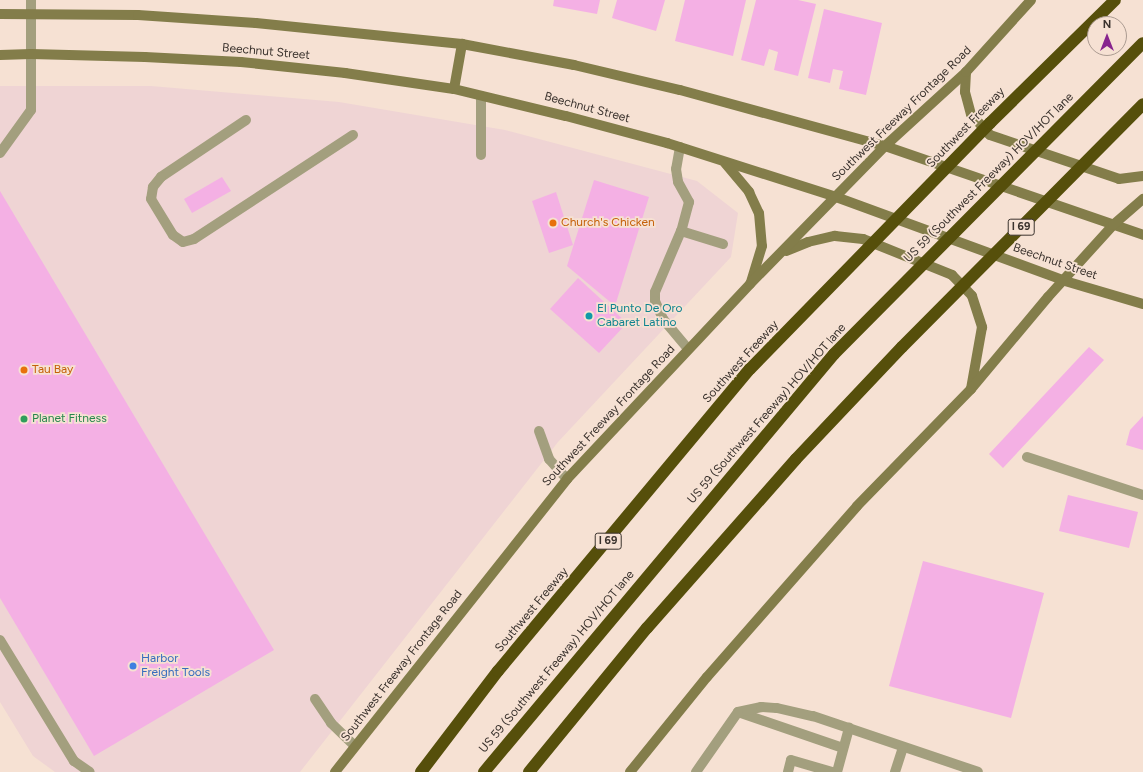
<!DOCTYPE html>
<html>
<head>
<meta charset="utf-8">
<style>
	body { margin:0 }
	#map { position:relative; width:1143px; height:772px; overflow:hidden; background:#f6e1d3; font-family:Figtree,sans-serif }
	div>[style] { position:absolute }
	.commercial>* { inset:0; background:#efd4d4 }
	.building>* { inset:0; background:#f4b0e4 }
	.service>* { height:10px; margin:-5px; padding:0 5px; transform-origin:5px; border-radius:5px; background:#a39f7e }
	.tertiary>* { height:10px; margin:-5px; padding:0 5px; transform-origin:5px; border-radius:5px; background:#a39f7e }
	.secondary>* { height:10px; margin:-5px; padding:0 5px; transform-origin:5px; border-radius:5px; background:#837d4a }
	.motorway>* { height:12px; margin:-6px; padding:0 6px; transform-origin:6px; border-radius:6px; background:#564f0b }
	.dots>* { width:11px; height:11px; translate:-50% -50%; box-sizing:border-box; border:2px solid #f6e1d3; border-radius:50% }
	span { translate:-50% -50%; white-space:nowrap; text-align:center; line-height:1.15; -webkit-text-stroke:3.5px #f6e1d3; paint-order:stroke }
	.shield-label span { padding:1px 3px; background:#f6e1d3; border:1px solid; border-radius:3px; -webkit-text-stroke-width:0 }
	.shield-label { font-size:11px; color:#3a322d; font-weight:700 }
	.street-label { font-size:12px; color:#3a322d }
	.food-label { font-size:12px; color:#c56008 }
	.left { translate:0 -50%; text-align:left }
	.culture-label { font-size:12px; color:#0d838f }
	.leisure-label { font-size:12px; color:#27864d }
	.shop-label { font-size:12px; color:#366cbe }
	.north { position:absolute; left:1087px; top:16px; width:40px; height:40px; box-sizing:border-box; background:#f6e1d3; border:1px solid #ab9b91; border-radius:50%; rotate:0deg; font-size:11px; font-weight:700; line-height:16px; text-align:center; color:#3a322d }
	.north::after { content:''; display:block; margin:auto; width:14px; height:18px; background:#87248e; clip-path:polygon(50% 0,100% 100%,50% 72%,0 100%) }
</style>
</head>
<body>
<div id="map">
	<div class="commercial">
		<i style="clip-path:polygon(0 86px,151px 86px,339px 102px,505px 130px,697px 181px,738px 213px,731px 257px,558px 442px,300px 772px,55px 772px,33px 756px,0 702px)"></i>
	</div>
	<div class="building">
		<i style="clip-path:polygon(554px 0,600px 0,597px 14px,553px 6px)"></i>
		<i style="clip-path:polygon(617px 0,665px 0,656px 31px,612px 18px)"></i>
		<i style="clip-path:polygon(685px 0,746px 0,733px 56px,675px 41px)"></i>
		<i style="clip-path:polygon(756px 0,798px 0,816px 4px,798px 76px,774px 70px,778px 52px,769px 49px,764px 66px,741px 60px)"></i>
		<i style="clip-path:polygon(824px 9px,882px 23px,866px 95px,839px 89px,843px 71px,833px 69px,830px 83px,808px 78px)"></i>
		<i style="clip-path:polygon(222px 177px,231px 191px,192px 213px,184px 199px)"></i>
		<i style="clip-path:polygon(594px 180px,649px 197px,615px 306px,567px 266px)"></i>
		<i style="clip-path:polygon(0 191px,274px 650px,94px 756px,0 598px)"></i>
		<i style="clip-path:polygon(556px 192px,573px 245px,549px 253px,532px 201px)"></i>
		<i style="clip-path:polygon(578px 278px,627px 323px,599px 353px,550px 309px)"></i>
		<i style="clip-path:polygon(1089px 347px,1104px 360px,1003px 468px,989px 454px)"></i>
		<i style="clip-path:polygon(1143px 416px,1143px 450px,1126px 445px,1130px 430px)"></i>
		<i style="clip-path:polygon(1068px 495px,1138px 512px,1129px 548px,1059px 531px)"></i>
		<i style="clip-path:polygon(923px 561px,1044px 593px,1011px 718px,889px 686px)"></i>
	</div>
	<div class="service">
		<i style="left:481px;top:96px;width:59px;rotate:90deg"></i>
		<i style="left:246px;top:120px;width:102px;rotate:146.2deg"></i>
		<i style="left:161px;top:177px;width:13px;rotate:129deg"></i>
		<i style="left:153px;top:187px;width:12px;rotate:99deg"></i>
		<i style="left:151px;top:199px;width:42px;rotate:58.6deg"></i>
		<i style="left:173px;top:235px;width:12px;rotate:35deg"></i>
		<i style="left:183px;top:242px;width:11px;rotate:-15deg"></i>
		<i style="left:194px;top:239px;width:190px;rotate:-33.2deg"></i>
		<i style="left:680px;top:147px;width:22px;rotate:100deg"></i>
		<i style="left:676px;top:169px;width:13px;rotate:81deg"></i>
		<i style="left:678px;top:182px;width:23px;rotate:61deg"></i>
		<i style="left:689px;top:202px;width:30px;rotate:105deg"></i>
		<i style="left:681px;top:231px;width:66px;rotate:113.1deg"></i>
		<i style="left:655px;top:292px;width:9px;rotate:90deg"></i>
		<i style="left:655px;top:301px;width:20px;rotate:66deg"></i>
		<i style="left:663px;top:319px;width:39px;rotate:50deg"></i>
		<i style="left:0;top:153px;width:53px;rotate:-54.2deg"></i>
		<i style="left:31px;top:110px;width:56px;rotate:-90deg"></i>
		<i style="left:681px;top:231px;width:44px;rotate:17.2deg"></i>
		<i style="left:539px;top:431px;width:30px;rotate:70deg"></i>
		<i style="left:549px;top:459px;width:27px;rotate:48deg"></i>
		<i style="left:1027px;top:457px;width:122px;rotate:18.1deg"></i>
		<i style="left:0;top:640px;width:142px;rotate:58.6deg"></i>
		<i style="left:74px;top:761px;width:19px;rotate:35deg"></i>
		<i style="left:315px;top:699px;width:29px;rotate:56deg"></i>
		<i style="left:331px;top:723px;width:33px;rotate:44deg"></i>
		<i style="left:843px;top:748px;width:111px;rotate:-161.1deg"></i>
		<i style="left:738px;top:712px;width:24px;rotate:-12deg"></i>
		<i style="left:761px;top:707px;width:16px;rotate:4deg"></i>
		<i style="left:777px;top:708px;width:37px;rotate:13deg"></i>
		<i style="left:813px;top:716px;width:174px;rotate:18.7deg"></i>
		<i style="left:696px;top:772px;width:73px;rotate:-55deg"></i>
		<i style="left:788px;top:772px;width:12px;rotate:-76deg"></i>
		<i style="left:791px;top:760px;width:43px;rotate:16.3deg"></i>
		<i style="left:837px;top:772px;width:46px;rotate:-74.7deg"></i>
		<i style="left:895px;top:772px;width:26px;rotate:-72deg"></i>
	</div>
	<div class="tertiary">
		<i style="left:31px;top:0;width:54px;rotate:90deg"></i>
	</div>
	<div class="secondary">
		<i style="left:0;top:14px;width:138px;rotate:0.4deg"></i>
		<i style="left:138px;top:15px;width:118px;rotate:3.9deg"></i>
		<i style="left:256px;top:23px;width:207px;rotate:5.8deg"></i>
		<i style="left:462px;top:44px;width:114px;rotate:10.6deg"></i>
		<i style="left:574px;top:65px;width:109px;rotate:13.3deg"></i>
		<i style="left:680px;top:90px;width:213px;rotate:15.3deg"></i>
		<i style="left:885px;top:146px;width:273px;rotate:19deg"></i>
		<i style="left:0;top:55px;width:31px;rotate:-2deg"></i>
		<i style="left:31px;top:54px;width:114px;rotate:1.5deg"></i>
		<i style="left:145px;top:57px;width:96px;rotate:3deg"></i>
		<i style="left:241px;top:62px;width:105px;rotate:6deg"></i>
		<i style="left:345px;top:73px;width:110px;rotate:8.4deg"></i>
		<i style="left:454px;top:89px;width:115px;rotate:13.6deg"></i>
		<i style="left:566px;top:116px;width:105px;rotate:15deg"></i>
		<i style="left:667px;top:143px;width:177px;rotate:17.7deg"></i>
		<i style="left:836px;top:197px;width:244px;rotate:20.1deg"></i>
		<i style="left:1065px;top:281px;width:81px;rotate:16.4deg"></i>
		<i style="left:966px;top:72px;width:20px;rotate:93deg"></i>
		<i style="left:965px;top:92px;width:23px;rotate:75deg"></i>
		<i style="left:971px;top:114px;width:28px;rotate:48deg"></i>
		<i style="left:990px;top:135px;width:136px;rotate:18.8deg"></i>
		<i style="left:1119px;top:179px;width:24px;rotate:-7deg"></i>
		<i style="left:454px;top:89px;width:46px;rotate:-79.9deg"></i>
		<i style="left:725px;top:163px;width:38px;rotate:50deg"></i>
		<i style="left:749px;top:192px;width:23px;rotate:65deg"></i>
		<i style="left:759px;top:213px;width:33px;rotate:85deg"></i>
		<i style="left:762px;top:246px;width:37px;rotate:107deg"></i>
		<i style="left:786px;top:251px;width:24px;rotate:-22deg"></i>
		<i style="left:808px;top:242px;width:28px;rotate:-13deg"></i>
		<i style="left:835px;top:236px;width:28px;rotate:6deg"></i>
		<i style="left:863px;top:239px;width:96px;rotate:22deg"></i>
		<i style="left:952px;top:275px;width:29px;rotate:46deg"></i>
		<i style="left:972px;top:296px;width:33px;rotate:72deg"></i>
		<i style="left:982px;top:327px;width:63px;rotate:100.1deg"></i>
		<i style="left:335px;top:772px;width:374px;rotate:-51.6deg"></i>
		<i style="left:567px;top:479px;width:267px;rotate:-46.8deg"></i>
		<i style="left:750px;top:284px;width:193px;rotate:-45.6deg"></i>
		<i style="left:885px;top:146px;width:110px;rotate:-42.4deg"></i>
		<i style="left:966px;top:72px;width:97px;rotate:-47.9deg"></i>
		<i style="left:630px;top:772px;width:122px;rotate:-51deg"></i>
		<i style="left:707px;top:677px;width:227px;rotate:-48.7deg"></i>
		<i style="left:857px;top:506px;width:163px;rotate:-45.7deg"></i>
		<i style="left:971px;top:389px;width:120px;rotate:-50.1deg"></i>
		<i style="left:1048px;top:297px;width:97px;rotate:-47.9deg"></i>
		<i style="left:1113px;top:225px;width:40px;rotate:-41deg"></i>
	</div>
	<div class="motorway">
		<i style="left:421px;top:772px;width:127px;rotate:-52.7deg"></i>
		<i style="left:498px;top:671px;width:393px;rotate:-50.2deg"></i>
		<i style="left:750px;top:369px;width:344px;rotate:-45.7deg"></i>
		<i style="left:990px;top:123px;width:175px;rotate:-44.5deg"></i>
		<i style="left:484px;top:772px;width:545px;rotate:-50.06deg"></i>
		<i style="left:834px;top:354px;width:438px;rotate:-45.2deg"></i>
		<i style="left:529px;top:772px;width:186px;rotate:-50.7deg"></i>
		<i style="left:647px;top:628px;width:225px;rotate:-48.6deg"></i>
		<i style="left:796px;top:459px;width:154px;rotate:-46.6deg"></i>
		<i style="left:902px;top:347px;width:342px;rotate:-45.2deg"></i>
	</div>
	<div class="dots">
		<i style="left:553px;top:223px;background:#e8710a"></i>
		<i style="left:589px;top:316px;background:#0f9aa8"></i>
		<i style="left:24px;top:370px;background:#e8710a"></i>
		<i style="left:24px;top:419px;background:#2e9e5b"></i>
		<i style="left:133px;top:666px;background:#3f7fe0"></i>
	</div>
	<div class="shield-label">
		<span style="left:1021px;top:227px">I 69</span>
		<span style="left:608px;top:541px">I 69</span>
	</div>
	<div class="street-label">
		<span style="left:266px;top:52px;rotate:5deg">Beechnut Street</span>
		<span style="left:587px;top:108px;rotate:15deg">Beechnut Street</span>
		<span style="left:902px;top:114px;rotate:-44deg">Southwest Freeway Frontage Road</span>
		<span style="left:966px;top:128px;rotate:-46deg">Southwest Freeway</span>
		<span style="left:989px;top:178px;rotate:-45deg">US 59 (Southwest Freeway) HOV/HOT lane</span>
		<span style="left:1055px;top:262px;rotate:19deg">Beechnut Street</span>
		<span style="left:741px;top:362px;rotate:-48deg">Southwest Freeway</span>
		<span style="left:767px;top:414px;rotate:-49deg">US 59 (Southwest Freeway) HOV/HOT lane</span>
		<span style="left:609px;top:416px;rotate:-47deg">Southwest Freeway Frontage Road</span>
		<span style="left:532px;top:610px;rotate:-50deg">Southwest Freeway</span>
		<span style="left:557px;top:662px;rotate:-50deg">US 59 (Southwest Freeway) HOV/HOT lane</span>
		<span style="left:402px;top:666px;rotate:-52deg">Southwest Freeway Frontage Road</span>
	</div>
	<div class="food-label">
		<span class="left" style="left:561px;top:223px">Church's Chicken</span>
		<span class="left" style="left:32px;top:370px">Tau Bay</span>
	</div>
	<div class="culture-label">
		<span class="left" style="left:597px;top:316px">El Punto De Oro<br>Cabaret Latino</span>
	</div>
	<div class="leisure-label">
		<span class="left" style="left:32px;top:419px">Planet Fitness</span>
	</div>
	<div class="shop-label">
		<span class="left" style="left:141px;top:666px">Harbor<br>Freight Tools</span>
	</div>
	<div class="north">N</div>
</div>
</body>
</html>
